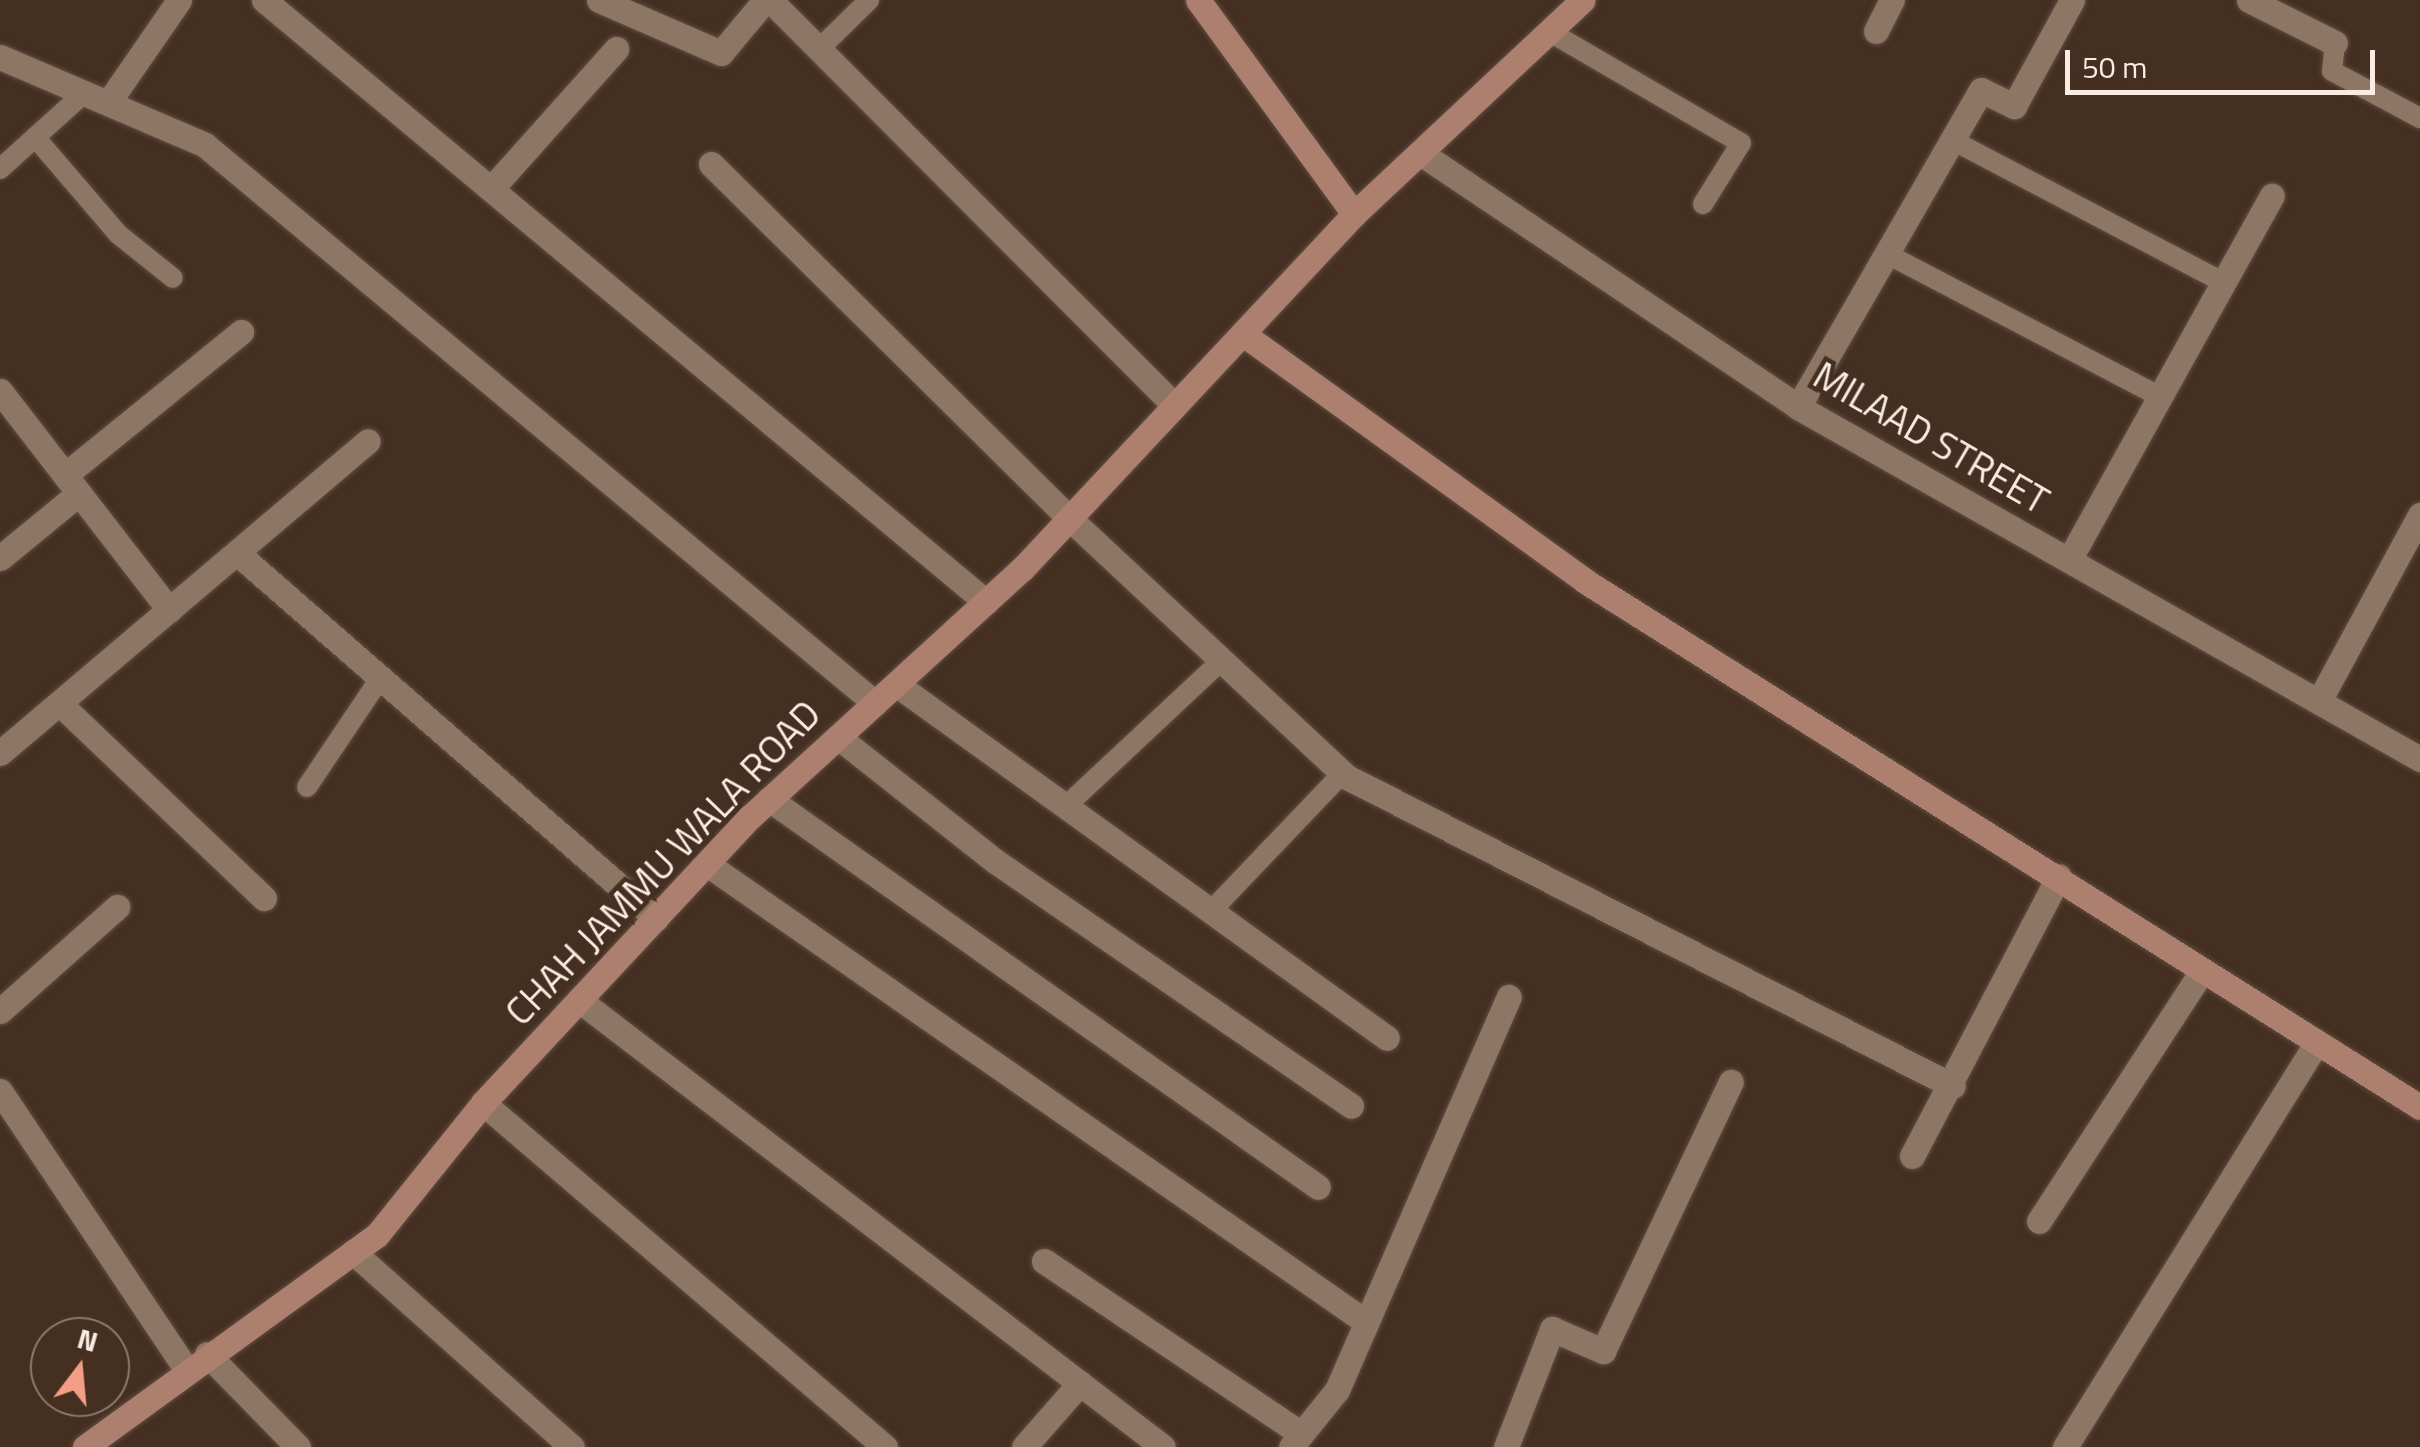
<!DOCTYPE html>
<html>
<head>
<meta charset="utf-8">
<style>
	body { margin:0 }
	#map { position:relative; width:2420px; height:1447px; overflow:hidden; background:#442f21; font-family:"Titillium Web",sans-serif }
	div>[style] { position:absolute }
	.roads { filter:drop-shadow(0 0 2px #604e42) drop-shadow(0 0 2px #604e42) }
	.lane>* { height:20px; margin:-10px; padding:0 10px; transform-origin:10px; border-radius:10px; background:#8e7665 }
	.street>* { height:25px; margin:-12.5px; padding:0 12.5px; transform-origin:12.5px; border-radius:12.5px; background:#8e7665 }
	.secondary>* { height:25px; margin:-12.5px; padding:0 12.5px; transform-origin:12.5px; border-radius:12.5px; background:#ad7f6f }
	span { translate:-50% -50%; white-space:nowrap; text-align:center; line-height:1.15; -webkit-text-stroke:9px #442f21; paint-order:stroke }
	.street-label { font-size:38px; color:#faece3 }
	.north { position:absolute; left:30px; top:1317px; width:100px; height:100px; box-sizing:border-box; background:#442f21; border:2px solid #8d7b6f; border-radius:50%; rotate:16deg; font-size:28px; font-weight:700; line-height:40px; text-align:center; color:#faece3 }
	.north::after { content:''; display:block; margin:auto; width:35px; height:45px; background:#f49e86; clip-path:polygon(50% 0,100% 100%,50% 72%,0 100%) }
	.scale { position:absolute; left:2065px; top:50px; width:310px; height:45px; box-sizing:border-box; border:5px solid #faece3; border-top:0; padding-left:12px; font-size:30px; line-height:35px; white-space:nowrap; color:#faece3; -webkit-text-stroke:8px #442f21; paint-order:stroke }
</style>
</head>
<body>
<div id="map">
	<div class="roads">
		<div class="lane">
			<i style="left:1550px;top:32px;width:221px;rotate:30.2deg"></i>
			<i style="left:1741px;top:143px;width:72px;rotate:121.9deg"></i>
			<i style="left:2335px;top:43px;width:28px;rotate:96deg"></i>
			<i style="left:2332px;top:71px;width:100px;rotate:28.1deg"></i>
			<i style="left:819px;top:49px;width:70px;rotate:-44.4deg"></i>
			<i style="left:35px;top:137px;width:128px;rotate:49.4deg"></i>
			<i style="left:118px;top:234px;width:70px;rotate:38.7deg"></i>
			<i style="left:1952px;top:140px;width:307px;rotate:27.7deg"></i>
			<i style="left:0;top:169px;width:113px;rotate:-42.1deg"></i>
			<i style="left:1887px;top:254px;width:308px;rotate:27.6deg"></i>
			<i style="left:307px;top:787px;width:133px;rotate:-56.1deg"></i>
			<i style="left:1066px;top:806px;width:214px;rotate:-43.1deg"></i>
			<i style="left:1211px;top:911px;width:191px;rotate:-46.3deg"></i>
		</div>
		<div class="street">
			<i style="left:264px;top:0;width:940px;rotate:39.82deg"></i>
			<i style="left:599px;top:0;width:133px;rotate:23.5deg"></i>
			<i style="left:721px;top:53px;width:69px;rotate:-50.3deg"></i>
			<i style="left:770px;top:0;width:573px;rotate:45.07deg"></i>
			<i style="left:2249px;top:0;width:96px;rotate:26.6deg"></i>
			<i style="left:1876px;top:31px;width:35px;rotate:-63deg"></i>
			<i style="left:0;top:57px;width:223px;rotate:23.2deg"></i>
			<i style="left:205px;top:145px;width:872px;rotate:39.79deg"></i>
			<i style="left:108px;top:103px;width:125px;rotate:-55.4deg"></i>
			<i style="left:1422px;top:154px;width:453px;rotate:33.9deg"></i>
			<i style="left:1798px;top:407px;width:715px;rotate:29.51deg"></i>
			<i style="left:711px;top:164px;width:505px;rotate:44.68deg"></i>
			<i style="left:1070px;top:519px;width:379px;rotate:43deg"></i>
			<i style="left:1347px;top:777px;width:680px;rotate:27.02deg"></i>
			<i style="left:491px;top:189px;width:188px;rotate:-48.2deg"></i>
			<i style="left:0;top:391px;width:277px;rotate:52.3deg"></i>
			<i style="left:1798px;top:407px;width:366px;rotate:-60deg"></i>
			<i style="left:1981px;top:90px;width:37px;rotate:26deg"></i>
			<i style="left:2014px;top:106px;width:121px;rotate:-61.3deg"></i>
			<i style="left:65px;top:475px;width:227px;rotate:-39.1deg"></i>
			<i style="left:237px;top:553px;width:556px;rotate:41.06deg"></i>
			<i style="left:0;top:558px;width:102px;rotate:-39.4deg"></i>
			<i style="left:2069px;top:560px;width:417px;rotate:-60.9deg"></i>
			<i style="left:896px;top:684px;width:605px;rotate:35.79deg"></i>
			<i style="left:2319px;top:701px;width:212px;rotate:-61.5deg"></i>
			<i style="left:59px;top:703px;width:283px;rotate:43.6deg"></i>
			<i style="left:838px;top:737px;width:200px;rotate:38.3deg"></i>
			<i style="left:995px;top:861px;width:432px;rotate:34.5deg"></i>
			<i style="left:0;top:753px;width:482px;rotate:-40.3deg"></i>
			<i style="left:769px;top:799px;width:672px;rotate:35.25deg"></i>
			<i style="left:707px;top:864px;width:803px;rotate:34.8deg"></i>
			<i style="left:579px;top:1000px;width:735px;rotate:37.43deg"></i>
			<i style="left:0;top:1011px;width:157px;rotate:-41.6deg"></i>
			<i style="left:0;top:1091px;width:334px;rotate:56.2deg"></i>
			<i style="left:483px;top:1103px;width:529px;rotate:40.55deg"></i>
			<i style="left:1912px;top:1156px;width:316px;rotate:-62.3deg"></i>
			<i style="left:2039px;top:1221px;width:298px;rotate:-56.9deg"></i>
			<i style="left:353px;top:1252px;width:293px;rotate:41.7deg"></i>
			<i style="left:1044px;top:1261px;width:310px;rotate:33.9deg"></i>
			<i style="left:207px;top:1354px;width:130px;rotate:45.6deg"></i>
			<i style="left:1024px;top:1447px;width:85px;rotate:-48.8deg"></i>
			<i style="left:1291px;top:1447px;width:73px;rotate:-51.1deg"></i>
			<i style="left:1337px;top:1390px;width:429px;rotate:-66.4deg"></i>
			<i style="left:1506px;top:1447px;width:127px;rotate:-68.7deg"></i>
			<i style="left:1552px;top:1329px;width:56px;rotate:23.3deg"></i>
			<i style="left:1603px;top:1351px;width:298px;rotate:-64.6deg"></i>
			<i style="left:2065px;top:1447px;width:476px;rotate:-58.1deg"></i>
		</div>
		<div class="secondary">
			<i style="left:1198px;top:0;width:265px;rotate:53.9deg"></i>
			<i style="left:1243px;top:334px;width:422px;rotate:35.8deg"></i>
			<i style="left:1585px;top:581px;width:987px;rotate:32.21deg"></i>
			<i style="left:85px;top:1447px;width:361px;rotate:-36deg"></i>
			<i style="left:377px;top:1235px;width:169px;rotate:-51.2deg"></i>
			<i style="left:483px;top:1103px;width:391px;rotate:-47deg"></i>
			<i style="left:750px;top:817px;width:368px;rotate:-42.4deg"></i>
			<i style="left:1022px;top:569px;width:486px;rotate:-46.9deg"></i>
			<i style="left:1354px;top:214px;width:313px;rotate:-43.1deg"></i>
		</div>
	</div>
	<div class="street-label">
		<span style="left:1931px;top:438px;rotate:30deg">MILAAD STREET</span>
		<span style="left:663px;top:863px;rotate:-46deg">CHAH JAMMU WALA ROAD</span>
	</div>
	<div class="north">N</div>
	<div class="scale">50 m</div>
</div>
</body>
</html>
